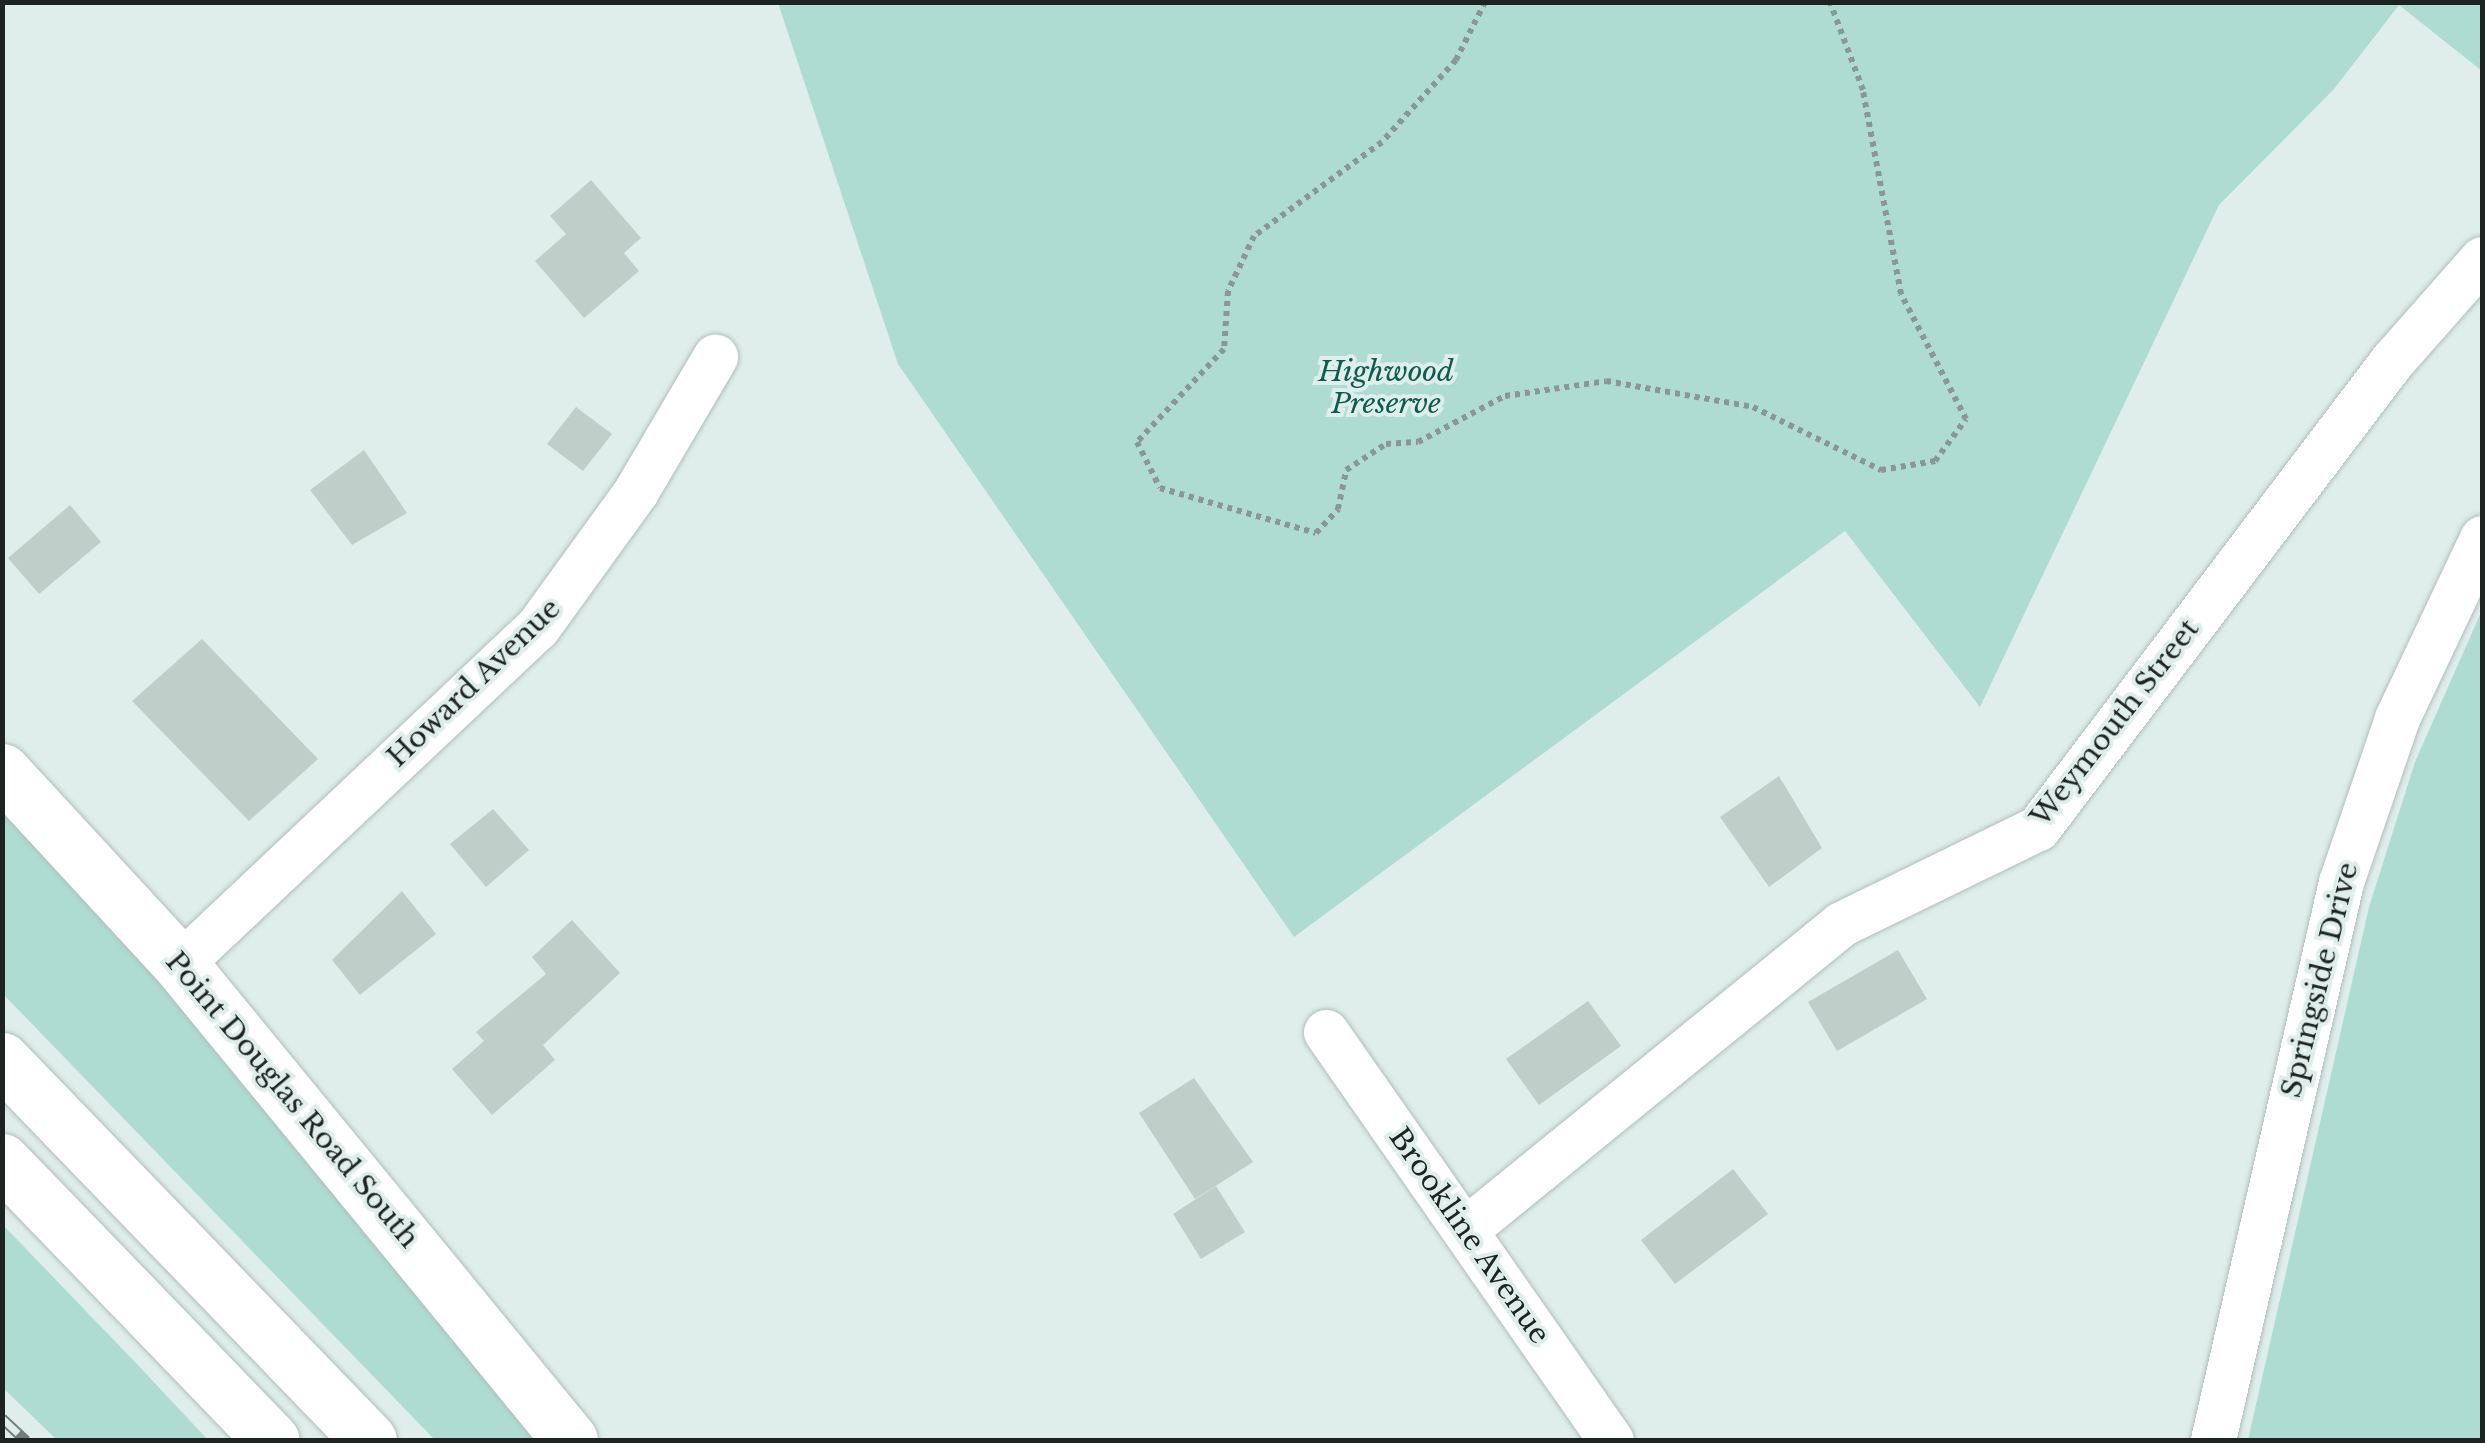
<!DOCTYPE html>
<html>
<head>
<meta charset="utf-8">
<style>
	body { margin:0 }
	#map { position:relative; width:2485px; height:1443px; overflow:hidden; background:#dfeeeb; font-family:"Libre Baskerville",serif }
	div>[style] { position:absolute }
	.green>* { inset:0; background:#afdcd1 }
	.building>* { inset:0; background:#c0ceca }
	.path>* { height:6px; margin-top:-3px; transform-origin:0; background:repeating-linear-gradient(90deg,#8c9794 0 5px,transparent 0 10px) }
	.roads { filter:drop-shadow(0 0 2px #b0bebb) drop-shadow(0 0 2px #b0bebb) }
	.minor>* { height:45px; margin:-22.5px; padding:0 22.5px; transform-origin:22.5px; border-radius:22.5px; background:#fff }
	.tertiary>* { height:55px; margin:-27.5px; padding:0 27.5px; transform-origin:27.5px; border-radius:27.5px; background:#fff }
	.trunk>* { height:55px; margin:-27.5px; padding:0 27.5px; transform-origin:27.5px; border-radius:27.5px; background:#fff }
	.rail>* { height:11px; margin-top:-5.5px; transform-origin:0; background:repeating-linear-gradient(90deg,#dfeeeb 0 22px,#737d7a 0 44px); box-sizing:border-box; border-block:2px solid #737d7a }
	span { translate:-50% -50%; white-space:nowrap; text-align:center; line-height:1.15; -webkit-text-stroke:8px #dfeeeb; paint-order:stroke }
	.park-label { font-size:28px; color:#0c5c4f; font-style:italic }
	.street-label { font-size:28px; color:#1d2321 }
	.frame { position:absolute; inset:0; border:5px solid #1d2321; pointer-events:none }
</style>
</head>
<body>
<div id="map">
	<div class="green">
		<i style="clip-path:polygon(2482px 2px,2482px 71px,2399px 5px,2334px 89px,2219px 205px,1980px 707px,1845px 531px,1294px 937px,898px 364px,778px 3px)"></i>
		<i style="clip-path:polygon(2482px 610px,2482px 1440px,2248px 1440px,2369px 907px,2415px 762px)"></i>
		<i style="clip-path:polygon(2px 806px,163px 980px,540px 1440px,435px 1440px,3px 994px)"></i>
		<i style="clip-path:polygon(3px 1225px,135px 1362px,208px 1440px,57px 1440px,3px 1388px)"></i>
	</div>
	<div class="building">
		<i style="clip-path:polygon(591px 180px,641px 238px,624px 253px,639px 271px,584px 318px,535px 261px,566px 234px,550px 216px)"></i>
		<i style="clip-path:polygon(576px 407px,612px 434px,583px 471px,547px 444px)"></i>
		<i style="clip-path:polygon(364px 450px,407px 513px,352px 545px,310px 490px)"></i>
		<i style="clip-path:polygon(70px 505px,101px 542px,39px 594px,8px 558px)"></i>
		<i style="clip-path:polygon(202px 639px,318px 759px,249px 821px,132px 701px)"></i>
		<i style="clip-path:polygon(1779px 776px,1822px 848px,1769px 887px,1720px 817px)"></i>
		<i style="clip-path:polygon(493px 809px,529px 850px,486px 887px,450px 844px)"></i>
		<i style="clip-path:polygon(402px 891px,436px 934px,360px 995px,332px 960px)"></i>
		<i style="clip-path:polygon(572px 920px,620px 973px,543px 1045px,555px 1060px,492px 1115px,452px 1069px,484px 1041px,476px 1032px,546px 974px,532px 957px)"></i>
		<i style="clip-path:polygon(1898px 950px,1927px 999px,1837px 1051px,1808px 1002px)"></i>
		<i style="clip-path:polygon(1588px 1001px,1621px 1046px,1539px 1105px,1506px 1059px)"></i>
		<i style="clip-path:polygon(1194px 1078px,1253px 1162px,1195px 1199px,1139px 1113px)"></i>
		<i style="clip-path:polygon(1733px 1169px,1768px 1214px,1675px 1284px,1641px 1240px)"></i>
		<i style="clip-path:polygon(1216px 1186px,1245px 1232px,1201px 1259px,1173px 1214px)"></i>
	</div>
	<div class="path">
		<i style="left:1485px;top:2px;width:65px;rotate:116.6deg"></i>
		<i style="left:1456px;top:60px;width:110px;rotate:132.1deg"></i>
		<i style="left:1382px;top:142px;width:159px;rotate:143.7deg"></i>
		<i style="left:1254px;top:236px;width:61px;rotate:115.3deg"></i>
		<i style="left:1228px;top:291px;width:58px;rotate:93.9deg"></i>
		<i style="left:1224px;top:349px;width:127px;rotate:133.1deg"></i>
		<i style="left:1137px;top:442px;width:51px;rotate:63.4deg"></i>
		<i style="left:1160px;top:488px;width:162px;rotate:16.1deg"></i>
		<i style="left:1316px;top:533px;width:33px;rotate:-47deg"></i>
		<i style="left:1338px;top:509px;width:40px;rotate:-78deg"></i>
		<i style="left:1346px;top:470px;width:48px;rotate:-33deg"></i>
		<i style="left:1386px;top:444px;width:32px;rotate:-4deg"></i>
		<i style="left:1418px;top:442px;width:98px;rotate:-27.9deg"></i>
		<i style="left:1505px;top:396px;width:102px;rotate:-8.4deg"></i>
		<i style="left:1606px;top:381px;width:149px;rotate:10deg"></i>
		<i style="left:1753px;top:407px;width:143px;rotate:26.2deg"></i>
		<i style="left:1881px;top:470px;width:55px;rotate:-9.5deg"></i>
		<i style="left:1935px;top:461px;width:52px;rotate:-53.6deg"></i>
		<i style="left:1966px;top:419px;width:141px;rotate:-117.5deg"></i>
		<i style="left:1901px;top:294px;width:208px;rotate:-100.6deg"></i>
		<i style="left:1863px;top:90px;width:94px;rotate:-110.6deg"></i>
	</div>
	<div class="roads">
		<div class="minor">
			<i style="left:180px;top:964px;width:490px;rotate:-43.3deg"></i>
			<i style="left:537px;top:628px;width:169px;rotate:-54.1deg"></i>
			<i style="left:636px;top:491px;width:156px;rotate:-59.5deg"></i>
			<i style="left:1326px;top:1032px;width:498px;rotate:55.1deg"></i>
			<i style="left:1466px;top:1229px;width:483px;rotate:-39.1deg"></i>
			<i style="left:1841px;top:924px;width:219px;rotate:-26deg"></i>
			<i style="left:2038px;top:828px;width:586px;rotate:-52.84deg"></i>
			<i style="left:2392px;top:361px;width:136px;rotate:-48.6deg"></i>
			<i style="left:2213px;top:1440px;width:572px;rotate:-77.08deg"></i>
			<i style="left:2341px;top:882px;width:173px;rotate:-71.1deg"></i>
			<i style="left:2397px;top:718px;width:199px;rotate:-64.7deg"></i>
		</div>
		<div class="tertiary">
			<i style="left:2px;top:771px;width:263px;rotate:47.3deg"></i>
			<i style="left:180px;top:964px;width:615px;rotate:50.67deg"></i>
		</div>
		<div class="trunk">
			<i style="left:2px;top:1060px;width:528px;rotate:46deg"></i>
			<i style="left:2px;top:1161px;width:388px;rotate:46deg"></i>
		</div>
	</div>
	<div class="rail">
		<i style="left:2px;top:1418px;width:33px;rotate:43deg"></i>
	</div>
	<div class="park-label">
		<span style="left:1386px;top:388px">Highwood<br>Preserve</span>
	</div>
	<div class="street-label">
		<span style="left:474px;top:683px;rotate:-44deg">Howard Avenue</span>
		<span style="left:2115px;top:723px;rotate:-52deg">Weymouth Street</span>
		<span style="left:2320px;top:980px;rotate:-76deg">Springside Drive</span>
		<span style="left:292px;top:1100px;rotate:50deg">Point Douglas Road South</span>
		<span style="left:1469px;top:1236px;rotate:55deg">Brookline Avenue</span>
	</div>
	<div class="frame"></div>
</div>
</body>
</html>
